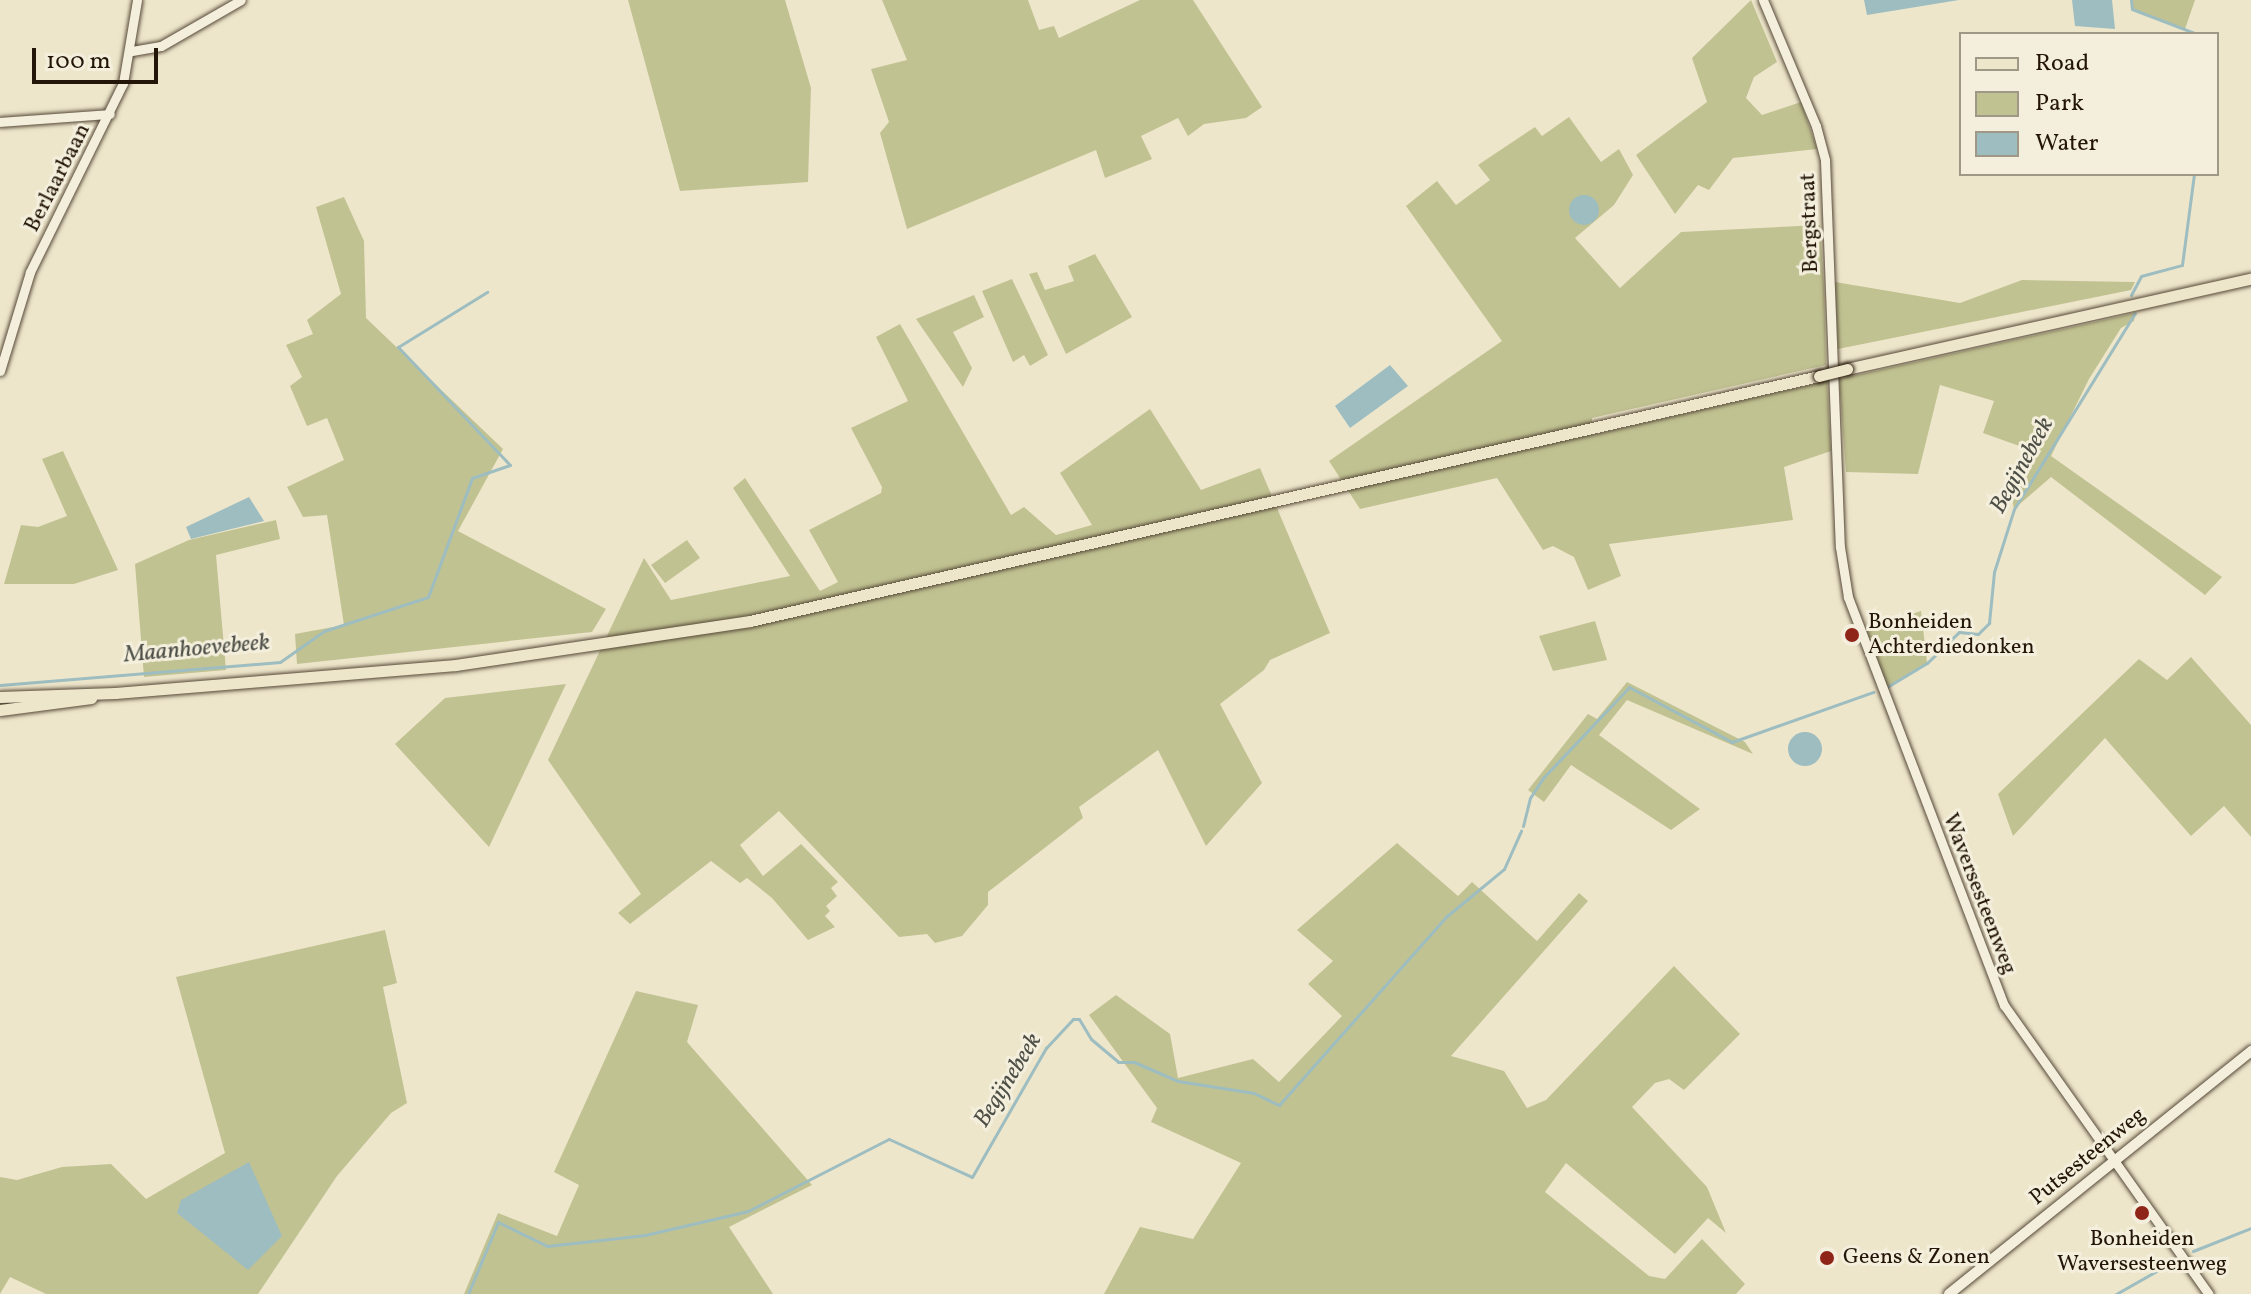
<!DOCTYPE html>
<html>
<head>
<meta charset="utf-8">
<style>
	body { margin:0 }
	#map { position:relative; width:2251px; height:1294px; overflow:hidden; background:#eee6cb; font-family:Vollkorn,serif }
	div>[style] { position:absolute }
	.green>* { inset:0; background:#c1c292 }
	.water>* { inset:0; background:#9dbdc0 }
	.round { border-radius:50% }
	.stream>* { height:3px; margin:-1.5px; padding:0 1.5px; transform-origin:1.5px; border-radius:1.5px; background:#9dbdc0 }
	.roads { filter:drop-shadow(0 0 2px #564938) drop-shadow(0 0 2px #564938) }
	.tertiary>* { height:9px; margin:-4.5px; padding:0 4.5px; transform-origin:4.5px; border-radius:4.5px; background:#f4efdd }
	.secondary>* { height:10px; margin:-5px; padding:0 5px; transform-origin:5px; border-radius:5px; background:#f4efdd }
	.primary>* { height:11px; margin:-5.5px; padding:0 5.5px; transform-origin:5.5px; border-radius:5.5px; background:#eee6cb }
	.bridges { filter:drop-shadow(0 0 2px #231507) drop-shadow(0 0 2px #231507) }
	.primary-bridge>* { height:11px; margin:-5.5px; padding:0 5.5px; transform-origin:5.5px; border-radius:5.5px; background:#eee6cb }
	.dots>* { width:22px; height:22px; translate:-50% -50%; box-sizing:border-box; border:4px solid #f4efdd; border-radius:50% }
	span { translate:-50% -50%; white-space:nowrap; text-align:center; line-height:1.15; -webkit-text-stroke:6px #f4efdd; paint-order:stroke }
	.street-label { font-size:22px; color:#231507 }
	.poi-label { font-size:22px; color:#231507 }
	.left { translate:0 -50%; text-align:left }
	.water-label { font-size:24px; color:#4e5048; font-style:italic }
	.legend { position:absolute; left:1959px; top:32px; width:260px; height:144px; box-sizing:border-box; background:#f4efdd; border:2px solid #a09887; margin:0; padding:10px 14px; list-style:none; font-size:24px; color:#231507 }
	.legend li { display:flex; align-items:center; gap:16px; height:40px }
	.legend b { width:40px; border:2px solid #a09887 }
	.scale { position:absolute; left:32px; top:48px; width:126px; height:36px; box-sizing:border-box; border:4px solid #231507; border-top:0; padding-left:10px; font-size:24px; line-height:28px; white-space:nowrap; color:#231507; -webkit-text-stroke:6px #f4efdd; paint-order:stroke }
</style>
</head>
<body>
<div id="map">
	<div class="green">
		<i style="clip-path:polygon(628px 0,785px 0,811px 88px,808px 182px,680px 191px)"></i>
		<i style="clip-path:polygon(882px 0,1028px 0,1039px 30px,1054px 26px,1059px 38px,1140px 0,1193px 0,1262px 107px,1246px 118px,1204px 124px,1188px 136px,1178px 118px,1141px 136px,1152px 159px,1105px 178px,1096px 150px,907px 229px,880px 133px,889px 122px,871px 69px,907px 60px)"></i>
		<i style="clip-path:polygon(1751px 0,1777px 62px,1754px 77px,1746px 98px,1762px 115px,1801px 102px,1817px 149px,1733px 158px,1709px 190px,1698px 185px,1675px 214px,1636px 155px,1707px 102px,1692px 58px)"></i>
		<i style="clip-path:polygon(2131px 0,2195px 0,2185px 29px,2132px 9px)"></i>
		<i style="clip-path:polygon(1569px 117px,1601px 162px,1619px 149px,1633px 175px,1614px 205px,1575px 238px,1620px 288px,1681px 232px,1820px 225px,1824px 288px,1826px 365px,1592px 418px,1592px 435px,1827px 381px,1831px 451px,1784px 467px,1793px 520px,1609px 544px,1621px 576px,1588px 590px,1574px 557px,1553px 546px,1543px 550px,1497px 478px,1360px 509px,1329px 461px,1502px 341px,1406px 206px,1437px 181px,1456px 205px,1490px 180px,1478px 165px,1535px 127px,1542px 136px)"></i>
		<i style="clip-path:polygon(344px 197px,364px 241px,366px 318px,503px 449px,458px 531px,606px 609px,592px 632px,297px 664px,295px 634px,344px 625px,327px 515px,303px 517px,287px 487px,344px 460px,327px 418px,307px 426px,290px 386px,302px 377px,286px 345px,313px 334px,307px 320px,341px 294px,316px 207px)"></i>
		<i style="clip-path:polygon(1095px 254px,1132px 317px,1066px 354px,1029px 274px,1037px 272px,1045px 290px,1074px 281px,1068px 266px)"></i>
		<i style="clip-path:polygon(1012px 279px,1048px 355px,1030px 366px,1024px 355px,1013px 362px,982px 291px)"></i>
		<i style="clip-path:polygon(2022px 280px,2135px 282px,2131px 290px,1838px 349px,1835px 282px,1960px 303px)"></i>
		<i style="clip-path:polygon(974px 295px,984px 317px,953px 332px,972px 368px,963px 387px,916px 319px)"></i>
		<i style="clip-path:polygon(2135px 313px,2134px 321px,2121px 328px,2089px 379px,2051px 456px,2222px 577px,2205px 595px,2051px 477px,2014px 509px,2011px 493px,2039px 453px,1983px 433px,1994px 401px,1940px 385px,1918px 474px,1846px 472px,1839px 379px)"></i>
		<i style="clip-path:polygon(900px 324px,1011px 515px,1024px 507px,1056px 535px,1092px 525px,1060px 473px,1150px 409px,1201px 490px,1260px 468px,1330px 633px,1270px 660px,1264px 670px,1220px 704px,1262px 783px,1206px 846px,1158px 750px,1079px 807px,1083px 818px,988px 892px,988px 905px,962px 936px,935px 943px,927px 934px,899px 937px,779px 811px,740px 845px,763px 876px,801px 844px,838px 882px,831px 888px,837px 896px,826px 906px,830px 911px,825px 916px,835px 927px,808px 940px,772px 898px,747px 878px,740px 883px,711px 861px,630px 924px,618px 913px,641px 894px,548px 760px,644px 558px,671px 600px,790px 576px,733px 488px,745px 478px,820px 591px,838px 582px,809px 530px,881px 493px,882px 487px,851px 428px,908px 401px,876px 337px)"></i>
		<i style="clip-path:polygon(63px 451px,118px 570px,74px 584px,4px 584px,21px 525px,38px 527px,67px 516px,42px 459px)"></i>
		<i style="clip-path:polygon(276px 520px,280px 539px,216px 555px,226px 670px,144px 677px,135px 564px,189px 540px)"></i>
		<i style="clip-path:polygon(687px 540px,700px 558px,665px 583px,651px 565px)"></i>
		<i style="clip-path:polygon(1921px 611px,1927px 663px,1887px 687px,1866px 630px)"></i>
		<i style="clip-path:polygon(1595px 621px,1607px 660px,1553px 671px,1539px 636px)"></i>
		<i style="clip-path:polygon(2191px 657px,2251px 725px,2251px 837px,2224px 806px,2191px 836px,2105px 738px,2013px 836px,1998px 794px,2139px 659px,2167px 680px)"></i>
		<i style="clip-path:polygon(1627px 682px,1745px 742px,1753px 754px,1627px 700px,1599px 735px,1700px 809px,1671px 830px,1571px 765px,1544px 802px,1528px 790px,1588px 714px,1597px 719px)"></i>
		<i style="clip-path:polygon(566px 684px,489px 847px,395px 744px,445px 698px)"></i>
		<i style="clip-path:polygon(1397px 843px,1458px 896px,1472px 882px,1537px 941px,1579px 893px,1588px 901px,1451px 1056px,1504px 1071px,1527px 1108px,1546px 1100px,1674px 966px,1740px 1034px,1684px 1090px,1669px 1079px,1655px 1083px,1632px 1107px,1707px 1187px,1726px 1233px,1708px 1218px,1675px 1254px,1566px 1163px,1545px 1192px,1649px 1276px,1665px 1279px,1702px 1239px,1745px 1284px,1736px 1294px,1104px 1294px,1140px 1227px,1193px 1239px,1241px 1163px,1151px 1122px,1157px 1108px,1089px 1015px,1116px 995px,1170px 1034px,1178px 1078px,1253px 1059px,1279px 1082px,1342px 1016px,1308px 984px,1333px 961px,1297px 930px)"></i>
		<i style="clip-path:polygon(385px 930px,397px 983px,383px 987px,407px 1103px,391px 1113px,337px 1176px,258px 1294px,46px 1294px,10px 1277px,0 1294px,0 1177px,17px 1180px,62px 1167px,111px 1164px,146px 1199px,225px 1153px,176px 977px)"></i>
		<i style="clip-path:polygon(636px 991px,698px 1005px,687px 1042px,812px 1185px,729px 1227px,773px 1294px,464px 1294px,498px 1213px,557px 1236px,579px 1185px,554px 1172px)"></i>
	</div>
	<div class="water">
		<i style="clip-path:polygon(1864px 0,1959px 0,1867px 15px)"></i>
		<i style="clip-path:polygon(2072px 0,2112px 0,2115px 29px,2075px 26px)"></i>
		<i class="round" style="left:1569px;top:195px;width:30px;height:30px"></i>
		<i style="clip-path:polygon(1390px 365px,1408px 386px,1350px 428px,1335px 406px)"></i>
		<i style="clip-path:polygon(249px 497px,264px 521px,191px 539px,186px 527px)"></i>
		<i class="round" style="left:1788px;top:732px;width:34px;height:34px"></i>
		<i style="clip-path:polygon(249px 1162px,282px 1236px,248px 1270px,177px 1213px,181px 1200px)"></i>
	</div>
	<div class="stream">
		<i style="left:2131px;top:0;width:9px;rotate:84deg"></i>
		<i style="left:2132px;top:9px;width:70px;rotate:21deg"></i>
		<i style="left:2131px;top:295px;width:21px;rotate:-62deg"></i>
		<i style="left:2141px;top:276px;width:42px;rotate:-15deg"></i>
		<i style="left:2182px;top:265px;width:92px;rotate:-82.5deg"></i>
		<i style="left:0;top:685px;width:281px;rotate:-4.7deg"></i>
		<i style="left:280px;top:662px;width:54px;rotate:-35.2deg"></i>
		<i style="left:324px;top:631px;width:109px;rotate:-18.1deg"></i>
		<i style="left:428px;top:597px;width:127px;rotate:-69.7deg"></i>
		<i style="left:472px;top:478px;width:40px;rotate:-18.9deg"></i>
		<i style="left:510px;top:465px;width:163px;rotate:-133.5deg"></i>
		<i style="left:398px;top:347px;width:105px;rotate:-31.7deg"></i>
		<i style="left:1887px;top:687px;width:47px;rotate:-31deg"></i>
		<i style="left:1927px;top:663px;width:45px;rotate:-44.1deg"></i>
		<i style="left:1959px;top:632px;width:19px;rotate:6deg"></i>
		<i style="left:1978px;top:634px;width:16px;rotate:-45deg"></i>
		<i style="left:1989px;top:623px;width:51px;rotate:-84.4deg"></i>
		<i style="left:1994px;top:572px;width:66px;rotate:-72.4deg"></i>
		<i style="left:2014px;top:509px;width:230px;rotate:-58.3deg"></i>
		<i style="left:1523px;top:826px;width:29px;rotate:-76deg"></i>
		<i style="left:1530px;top:798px;width:24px;rotate:-57deg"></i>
		<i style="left:1543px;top:778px;width:125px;rotate:-46.6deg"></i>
		<i style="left:1629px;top:687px;width:117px;rotate:28.1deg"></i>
		<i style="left:1732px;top:742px;width:150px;rotate:-19.5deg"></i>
		<i style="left:2193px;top:1251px;width:62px;rotate:-21.6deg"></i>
		<i style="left:468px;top:1294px;width:78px;rotate:-67.4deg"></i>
		<i style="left:498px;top:1222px;width:55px;rotate:26.1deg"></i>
		<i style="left:547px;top:1246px;width:99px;rotate:-6.4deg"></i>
		<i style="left:645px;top:1235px;width:106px;rotate:-13.1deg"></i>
		<i style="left:748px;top:1211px;width:158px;rotate:-27.1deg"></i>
		<i style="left:889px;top:1139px;width:91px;rotate:24.6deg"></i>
		<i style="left:972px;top:1177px;width:149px;rotate:-60.2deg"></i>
		<i style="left:1046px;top:1048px;width:40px;rotate:-47deg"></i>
		<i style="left:1073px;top:1019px;width:6px"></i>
		<i style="left:1079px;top:1019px;width:23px;rotate:59deg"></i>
		<i style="left:1091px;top:1039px;width:35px;rotate:40deg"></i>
		<i style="left:1118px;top:1062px;width:16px"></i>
		<i style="left:1134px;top:1062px;width:48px;rotate:23.4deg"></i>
		<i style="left:1178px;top:1081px;width:77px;rotate:9deg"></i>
		<i style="left:1254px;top:1093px;width:28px;rotate:26deg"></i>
		<i style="left:1279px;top:1105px;width:253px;rotate:-48.4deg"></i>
		<i style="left:1447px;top:916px;width:74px;rotate:-39.5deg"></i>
		<i style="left:1504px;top:869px;width:42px;rotate:-65.9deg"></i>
		<i style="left:2116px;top:1294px;width:67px;rotate:-29.6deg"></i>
	</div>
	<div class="roads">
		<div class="tertiary">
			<i style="left:1763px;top:0;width:137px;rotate:67.2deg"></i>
			<i style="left:1816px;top:126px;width:35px;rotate:75deg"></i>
			<i style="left:1825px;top:160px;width:387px;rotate:87.8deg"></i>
			<i style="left:1840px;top:547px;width:51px;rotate:80.9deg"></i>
			<i style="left:1848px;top:597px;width:437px;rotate:69.1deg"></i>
			<i style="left:2004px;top:1005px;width:354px;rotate:54.7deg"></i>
			<i style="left:132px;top:51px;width:29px;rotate:-10deg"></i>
			<i style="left:161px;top:46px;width:92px;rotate:-29.9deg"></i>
			<i style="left:0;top:122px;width:110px;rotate:-4.2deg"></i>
			<i style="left:0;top:371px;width:103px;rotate:-73.1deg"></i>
			<i style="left:30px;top:272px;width:211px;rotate:-63.8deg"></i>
			<i style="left:123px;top:83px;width:84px;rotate:-80.4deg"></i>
		</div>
		<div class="secondary">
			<i style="left:1949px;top:1294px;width:388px;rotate:-38.8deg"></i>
		</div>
		<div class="primary">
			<i style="left:1847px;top:369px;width:414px;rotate:-12.6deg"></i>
			<i style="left:0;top:697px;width:115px;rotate:-2deg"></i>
			<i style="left:115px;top:693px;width:342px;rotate:-4.7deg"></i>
			<i style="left:456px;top:665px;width:297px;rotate:-8.5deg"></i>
			<i style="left:750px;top:621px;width:1097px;rotate:-12.91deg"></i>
			<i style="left:0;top:710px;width:92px;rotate:-7.5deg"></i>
		</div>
	</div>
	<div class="bridges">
		<div class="primary-bridge">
			<i style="left:1819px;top:376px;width:29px;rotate:-14deg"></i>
		</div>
	</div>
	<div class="dots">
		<i style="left:1852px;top:635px;background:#8f2418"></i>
		<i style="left:2142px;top:1213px;background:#8f2418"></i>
		<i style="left:1827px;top:1258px;background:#8f2418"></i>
	</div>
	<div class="street-label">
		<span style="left:58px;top:178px;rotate:-63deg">Berlaarbaan</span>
		<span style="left:1810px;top:223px;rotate:-92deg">Bergstraat</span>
		<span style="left:1979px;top:894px;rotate:69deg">Waversesteenweg</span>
		<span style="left:2088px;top:1157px;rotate:-39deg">Putsesteenweg</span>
	</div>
	<div class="poi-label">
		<span class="left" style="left:1868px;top:635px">Bonheiden<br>Achterdiedonken</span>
		<span style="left:2142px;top:1252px">Bonheiden<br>Waversesteenweg</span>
		<span class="left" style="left:1843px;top:1258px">Geens &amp; Zonen</span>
	</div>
	<div class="water-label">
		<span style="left:2023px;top:466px;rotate:-61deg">Begijnebeek</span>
		<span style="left:197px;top:650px;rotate:-5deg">Maanhoevebeek</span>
		<span style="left:1009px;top:1081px;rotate:-58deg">Begijnebeek</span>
	</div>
	<ul class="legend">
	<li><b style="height:10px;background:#eee6cb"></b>Road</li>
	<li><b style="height:22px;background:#c1c292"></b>Park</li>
	<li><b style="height:22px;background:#9dbdc0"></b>Water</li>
	</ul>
	<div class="scale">100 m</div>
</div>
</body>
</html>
